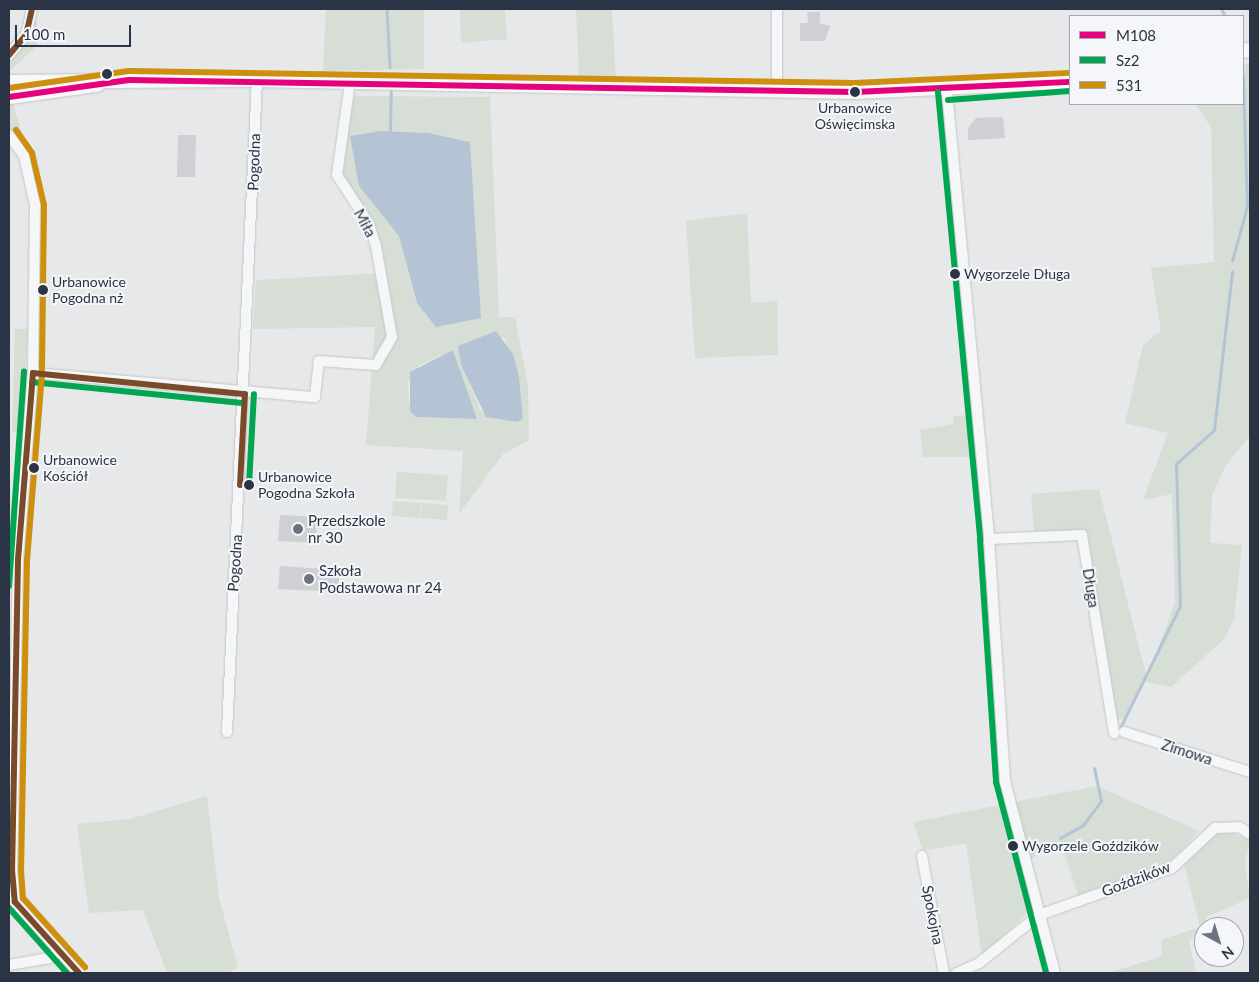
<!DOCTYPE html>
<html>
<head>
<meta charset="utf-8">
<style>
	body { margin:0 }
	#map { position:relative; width:1259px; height:982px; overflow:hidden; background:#e6e8ea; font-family:Lato,sans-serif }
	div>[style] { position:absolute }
	.green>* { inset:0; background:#d6ded6 }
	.water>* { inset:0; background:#b4c4d5 }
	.stream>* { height:2.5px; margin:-1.25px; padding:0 1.25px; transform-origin:1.25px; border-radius:1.25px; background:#b4c4d5 }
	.building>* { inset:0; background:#ced0d3 }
	.roads { filter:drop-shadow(0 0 1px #c4c6c8) drop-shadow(0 0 1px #c4c6c8) }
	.minor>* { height:10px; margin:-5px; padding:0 5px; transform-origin:5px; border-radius:5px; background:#f5f6f7 }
	.highway>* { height:14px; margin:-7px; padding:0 7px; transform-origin:7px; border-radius:7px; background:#f8f8f8 }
	.bus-1>* { height:6px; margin:-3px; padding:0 3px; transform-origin:3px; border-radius:3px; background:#e5007d }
	.bus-2>* { height:6px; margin:-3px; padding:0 3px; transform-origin:3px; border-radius:3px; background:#00a651 }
	.bus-3>* { height:6px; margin:-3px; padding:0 3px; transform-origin:3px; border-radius:3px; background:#ce8f0e }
	.bus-4>* { height:6px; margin:-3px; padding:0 3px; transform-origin:3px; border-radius:3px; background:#7a4b2a }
	.dots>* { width:14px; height:14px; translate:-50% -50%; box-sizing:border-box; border:2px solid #f4f6f9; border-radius:50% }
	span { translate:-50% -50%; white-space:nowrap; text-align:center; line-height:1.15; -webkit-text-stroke:4px #f4f6f9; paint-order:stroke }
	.bus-label { font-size:14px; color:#2b3445 }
	.left { translate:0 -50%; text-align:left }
	.street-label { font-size:15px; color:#2b3445 }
	.poi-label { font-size:15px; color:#2b3445 }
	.frame { position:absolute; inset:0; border:10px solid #2b3445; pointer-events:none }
	.legend { position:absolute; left:1069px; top:15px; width:175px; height:90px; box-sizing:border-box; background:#f4f6f9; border:1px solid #a4a8b1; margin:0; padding:6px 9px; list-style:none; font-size:15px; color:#2b3445 }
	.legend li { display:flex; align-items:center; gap:10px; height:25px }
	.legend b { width:25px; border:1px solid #a4a8b1 }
	.north { position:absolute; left:1194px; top:917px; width:50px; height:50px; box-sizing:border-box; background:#f4f6f9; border:1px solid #a4a8b1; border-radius:50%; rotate:141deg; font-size:14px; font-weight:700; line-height:20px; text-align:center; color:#2b3445 }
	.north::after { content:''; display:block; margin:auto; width:18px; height:22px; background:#6c737f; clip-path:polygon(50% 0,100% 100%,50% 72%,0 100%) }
	.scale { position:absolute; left:15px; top:25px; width:116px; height:22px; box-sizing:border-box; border:2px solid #2b3445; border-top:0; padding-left:6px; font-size:15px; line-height:18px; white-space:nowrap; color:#2b3445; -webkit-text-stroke:4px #f4f6f9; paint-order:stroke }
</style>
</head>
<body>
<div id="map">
	<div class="green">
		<i style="clip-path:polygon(326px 9px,424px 9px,424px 69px,323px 71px)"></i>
		<i style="clip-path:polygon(460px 9px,505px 9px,507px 39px,461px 43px)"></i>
		<i style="clip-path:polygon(576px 9px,612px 9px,616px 80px,579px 79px)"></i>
		<i style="clip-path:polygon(37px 17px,37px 46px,9px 72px,9px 62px,27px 43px)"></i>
		<i style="clip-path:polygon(1250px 63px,1250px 435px,1225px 467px,1212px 495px,1210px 543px,1242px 545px,1234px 619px,1224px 639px,1171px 687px,1145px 682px,1117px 733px,1124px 719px,1115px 720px,1086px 532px,1034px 534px,1031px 494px,1099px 489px,1147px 679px,1175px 602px,1172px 494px,1143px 500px,1168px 433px,1125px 423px,1143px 345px,1161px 331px,1151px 268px,1214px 262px,1211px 127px,1195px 104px,1243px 104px,1243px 65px)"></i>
		<i style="clip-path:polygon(evenodd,355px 96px,490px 97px,499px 317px,515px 317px,528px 386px,529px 440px,503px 454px,459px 514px,463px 451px,366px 445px,375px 327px,253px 329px,256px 280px,385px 273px,369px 217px,342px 180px,345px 131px,355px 96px,381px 131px,429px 133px,470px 142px,417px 303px,399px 236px,381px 131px,355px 96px,504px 337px,519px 377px,523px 418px,499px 420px,480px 410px,460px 358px,504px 337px,355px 96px,453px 350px,477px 419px,423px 417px,409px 403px,408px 382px,418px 366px,453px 350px)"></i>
		<i style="clip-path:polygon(9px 104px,13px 104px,25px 143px,9px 130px)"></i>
		<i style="clip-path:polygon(747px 213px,751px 303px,777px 301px,778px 355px,695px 358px,686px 221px)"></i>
		<i style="clip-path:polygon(15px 329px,28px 329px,22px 432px,12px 432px)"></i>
		<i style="clip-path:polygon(971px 415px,974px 457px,923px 457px,920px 430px,953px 424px,953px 416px)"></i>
		<i style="clip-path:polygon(397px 472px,448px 475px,446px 501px,395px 498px)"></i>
		<i style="clip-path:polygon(393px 501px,421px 503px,420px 518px,392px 516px)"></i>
		<i style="clip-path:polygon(422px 503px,448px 505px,447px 520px,421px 518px)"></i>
		<i style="clip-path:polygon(1097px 786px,1199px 831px,1167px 865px,1079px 897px,1061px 843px,1032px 858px,1026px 896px,1030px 910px,982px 957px,966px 843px,923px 851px,913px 822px)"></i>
		<i style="clip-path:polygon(207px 796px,219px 898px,238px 967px,227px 973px,167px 973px,143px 910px,89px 913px,77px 824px,130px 819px)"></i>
		<i style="clip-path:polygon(1226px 831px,1250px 840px,1245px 864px,1250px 898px,1206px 917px,1207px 927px,1189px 941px,1196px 973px,1109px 973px,1162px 956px,1161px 940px,1200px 927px,1184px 864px,1214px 834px)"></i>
	</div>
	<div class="water">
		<i style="clip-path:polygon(381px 131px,429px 133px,470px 142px,481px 318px,436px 327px,417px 303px,399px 236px,359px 186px,350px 136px)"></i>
		<i style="clip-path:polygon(496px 331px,513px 354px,519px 377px,523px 418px,518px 422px,486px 417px,461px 365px,458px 346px)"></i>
		<i style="clip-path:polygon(453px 350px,477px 419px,416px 417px,410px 411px,410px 372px)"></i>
	</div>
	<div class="stream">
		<i style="left:387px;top:9px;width:58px;rotate:87deg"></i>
		<i style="left:1222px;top:9px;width:8px;rotate:67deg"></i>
		<i style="left:390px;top:131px;width:39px;rotate:-89deg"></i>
		<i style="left:1232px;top:261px;width:56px;rotate:-74.5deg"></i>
		<i style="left:1247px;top:207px;width:130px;rotate:-91.8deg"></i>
		<i style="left:1119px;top:730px;width:138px;rotate:-63.8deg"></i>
		<i style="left:1180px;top:606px;width:142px;rotate:-91.6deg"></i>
		<i style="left:1176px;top:464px;width:51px;rotate:-41.8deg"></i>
		<i style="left:1214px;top:430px;width:159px;rotate:-83.5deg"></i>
		<i style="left:1060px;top:838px;width:26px;rotate:-29deg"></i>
		<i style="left:1083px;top:825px;width:30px;rotate:-53deg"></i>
		<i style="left:1101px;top:801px;width:33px;rotate:-102deg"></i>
	</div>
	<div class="building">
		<i style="clip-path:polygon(807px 12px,820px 12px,820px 23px,830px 26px,825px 41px,800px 41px,800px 23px,808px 23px)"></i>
		<i style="clip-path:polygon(1003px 117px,1005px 138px,968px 140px,968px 128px,976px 118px)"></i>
		<i style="clip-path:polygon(178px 135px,196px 135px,195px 177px,177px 177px)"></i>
		<i style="clip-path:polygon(280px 515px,317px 517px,316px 543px,278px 541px)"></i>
		<i style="clip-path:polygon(280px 566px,340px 570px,338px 592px,278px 589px)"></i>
	</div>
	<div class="roads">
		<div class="minor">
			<i style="left:777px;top:9px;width:82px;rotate:90deg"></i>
			<i style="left:9px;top:55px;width:26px;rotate:-50deg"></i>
			<i style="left:26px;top:35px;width:27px;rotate:-77deg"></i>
			<i style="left:947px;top:91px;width:450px;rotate:84.6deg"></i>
			<i style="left:989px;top:539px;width:243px;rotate:86.2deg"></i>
			<i style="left:1005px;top:781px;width:198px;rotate:75.4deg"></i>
			<i style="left:9px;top:135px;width:26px;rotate:54deg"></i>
			<i style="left:24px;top:156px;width:50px;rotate:77.3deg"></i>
			<i style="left:35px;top:205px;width:168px;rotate:90.7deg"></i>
			<i style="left:33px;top:373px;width:188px;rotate:94.6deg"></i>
			<i style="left:18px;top:560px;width:310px;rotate:91.1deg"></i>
			<i style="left:12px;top:870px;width:32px;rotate:85deg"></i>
			<i style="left:15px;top:902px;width:96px;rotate:48deg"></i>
			<i style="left:33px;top:373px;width:283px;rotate:4.9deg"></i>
			<i style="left:315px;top:397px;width:36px;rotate:-84deg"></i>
			<i style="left:319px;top:361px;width:57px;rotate:4deg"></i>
			<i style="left:376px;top:365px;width:32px;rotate:-60deg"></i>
			<i style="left:392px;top:337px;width:92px;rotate:-100deg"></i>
			<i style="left:376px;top:246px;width:23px;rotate:-108deg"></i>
			<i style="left:369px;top:224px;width:59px;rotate:-123.1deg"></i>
			<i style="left:337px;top:175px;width:94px;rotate:-82deg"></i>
			<i style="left:989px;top:539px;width:93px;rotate:-2.5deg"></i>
			<i style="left:1082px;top:535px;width:201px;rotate:80.8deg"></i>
			<i style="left:227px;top:732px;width:653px;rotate:-87.37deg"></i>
			<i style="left:1124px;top:732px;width:132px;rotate:17.6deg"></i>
			<i style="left:922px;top:856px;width:119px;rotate:79.4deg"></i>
			<i style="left:9px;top:965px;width:41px;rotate:-9.9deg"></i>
			<i style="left:49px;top:958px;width:12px;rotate:-31deg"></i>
			<i style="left:957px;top:973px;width:24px;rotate:-24deg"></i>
			<i style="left:979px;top:963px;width:77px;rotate:-38.7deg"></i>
			<i style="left:1039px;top:915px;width:141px;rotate:-19.5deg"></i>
			<i style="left:1172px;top:868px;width:59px;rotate:-42.9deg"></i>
			<i style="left:1215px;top:828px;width:24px;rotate:-2deg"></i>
			<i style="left:1239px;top:827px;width:13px;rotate:32deg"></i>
		</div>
		<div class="highway">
			<i style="left:1243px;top:51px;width:7px;rotate:-8deg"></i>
			<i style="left:9px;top:82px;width:248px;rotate:-0.5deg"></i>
			<i style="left:257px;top:80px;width:598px;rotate:1.15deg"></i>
			<i style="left:855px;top:92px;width:215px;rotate:-2.7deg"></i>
			<i style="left:9px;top:97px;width:89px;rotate:-7.8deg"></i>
		</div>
	</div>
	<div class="bus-1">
		<i style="left:9px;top:97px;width:121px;rotate:-8.1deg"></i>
		<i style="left:129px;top:80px;width:726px;rotate:0.95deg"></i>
		<i style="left:855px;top:92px;width:215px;rotate:-2.7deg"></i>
	</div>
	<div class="bus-2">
		<i style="left:938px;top:92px;width:450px;rotate:84.6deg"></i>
		<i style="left:980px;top:540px;width:243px;rotate:86.2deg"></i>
		<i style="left:996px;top:782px;width:197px;rotate:75.3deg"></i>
		<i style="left:948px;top:100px;width:122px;rotate:-4.2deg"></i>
		<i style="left:32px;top:382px;width:213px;rotate:5.7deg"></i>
		<i style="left:249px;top:485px;width:91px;rotate:-86.9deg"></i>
		<i style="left:9px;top:586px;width:215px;rotate:-86deg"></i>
		<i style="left:9px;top:908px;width:87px;rotate:48.3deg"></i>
	</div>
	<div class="bus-3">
		<i style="left:9px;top:88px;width:121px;rotate:-8.1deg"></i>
		<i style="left:129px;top:71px;width:726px;rotate:0.95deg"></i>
		<i style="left:855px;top:83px;width:215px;rotate:-2.7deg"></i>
		<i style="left:16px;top:130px;width:28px;rotate:55deg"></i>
		<i style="left:32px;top:153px;width:53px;rotate:77deg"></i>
		<i style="left:44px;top:205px;width:169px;rotate:90.7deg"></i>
		<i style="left:42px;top:374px;width:187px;rotate:94.6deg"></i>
		<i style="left:27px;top:560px;width:310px;rotate:91.1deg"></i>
		<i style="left:21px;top:870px;width:28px;rotate:86deg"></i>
		<i style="left:23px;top:898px;width:93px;rotate:48.1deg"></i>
	</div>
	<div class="bus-4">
		<i style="left:9px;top:55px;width:26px;rotate:-50deg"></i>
		<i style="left:26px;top:35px;width:27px;rotate:-77deg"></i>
		<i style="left:33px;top:373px;width:188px;rotate:94.6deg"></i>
		<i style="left:18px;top:560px;width:310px;rotate:91.1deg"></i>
		<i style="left:12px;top:870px;width:32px;rotate:85deg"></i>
		<i style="left:15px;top:902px;width:96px;rotate:48deg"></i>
		<i style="left:33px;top:373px;width:213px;rotate:5.7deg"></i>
		<i style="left:240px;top:485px;width:91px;rotate:-86.9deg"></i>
	</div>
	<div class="dots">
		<i style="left:107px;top:74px;background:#2b3445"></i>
		<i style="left:855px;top:92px;background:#2b3445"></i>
		<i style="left:955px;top:274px;background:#2b3445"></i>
		<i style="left:43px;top:290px;background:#2b3445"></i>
		<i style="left:34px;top:468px;background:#2b3445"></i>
		<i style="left:249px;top:485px;background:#2b3445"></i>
		<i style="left:298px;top:529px;background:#6c737f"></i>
		<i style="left:309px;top:579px;background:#6c737f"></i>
		<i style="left:1013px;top:846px;background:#2b3445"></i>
	</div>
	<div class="bus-label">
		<span style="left:855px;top:116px">Urbanowice<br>Oświęcimska</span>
		<span class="left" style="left:964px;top:274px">Wygorzele Długa</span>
		<span class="left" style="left:52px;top:290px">Urbanowice<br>Pogodna nż</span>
		<span class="left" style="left:43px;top:468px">Urbanowice<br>Kościół</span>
		<span class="left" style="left:258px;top:485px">Urbanowice<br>Pogodna Szkoła</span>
		<span class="left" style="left:1022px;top:846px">Wygorzele Goździków</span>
	</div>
	<div class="street-label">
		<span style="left:254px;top:162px;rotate:-88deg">Pogodna</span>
		<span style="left:365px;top:223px;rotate:62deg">Miła</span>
		<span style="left:235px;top:563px;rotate:-86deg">Pogodna</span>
		<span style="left:1091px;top:588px;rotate:81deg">Długa</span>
		<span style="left:1187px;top:752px;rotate:18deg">Zimowa</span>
		<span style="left:1136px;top:879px;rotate:-21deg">Goździków</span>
		<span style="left:933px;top:915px;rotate:79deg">Spokojna</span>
	</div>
	<div class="poi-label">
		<span class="left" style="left:308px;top:529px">Przedszkole<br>nr 30</span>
		<span class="left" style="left:319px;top:579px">Szkoła<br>Podstawowa nr 24</span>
	</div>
	<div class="frame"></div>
	<ul class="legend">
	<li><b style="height:6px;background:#e5007d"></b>M108</li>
	<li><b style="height:6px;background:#00a651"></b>Sz2</li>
	<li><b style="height:6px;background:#ce8f0e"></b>531</li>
	</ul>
	<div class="north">N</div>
	<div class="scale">100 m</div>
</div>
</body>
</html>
